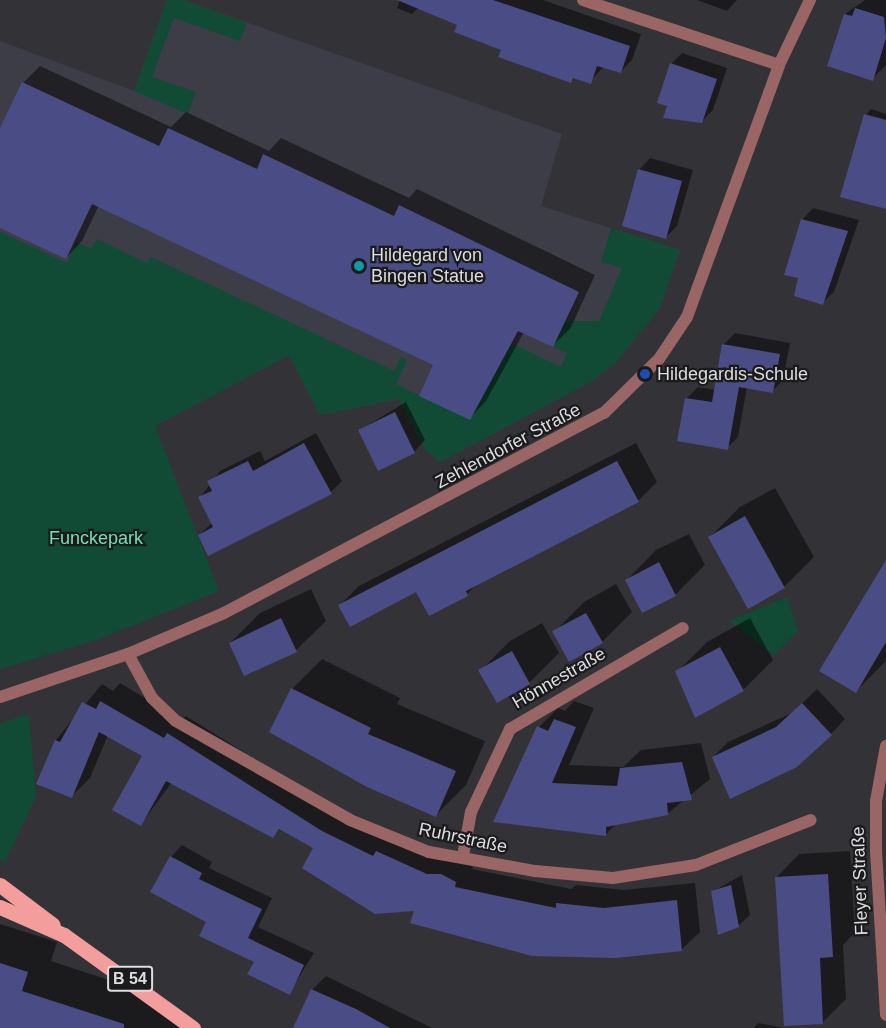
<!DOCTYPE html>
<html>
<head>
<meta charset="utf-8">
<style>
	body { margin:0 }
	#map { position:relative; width:886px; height:1028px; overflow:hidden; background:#333337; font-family:Helvetica,sans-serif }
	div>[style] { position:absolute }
	.built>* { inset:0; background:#3c3d46 }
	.green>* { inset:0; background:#114b35 }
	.shadow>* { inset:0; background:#0007 }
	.building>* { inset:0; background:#4a4c85 }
	.service>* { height:12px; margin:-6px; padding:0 6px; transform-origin:6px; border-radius:6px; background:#9a6665 }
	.minor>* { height:12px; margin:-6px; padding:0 6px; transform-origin:6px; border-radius:6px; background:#9a6665 }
	.primary>* { height:15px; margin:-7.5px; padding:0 7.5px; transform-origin:7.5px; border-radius:7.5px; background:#f39d9c }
	.dots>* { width:16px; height:16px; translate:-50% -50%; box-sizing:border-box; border:3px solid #1b1b1d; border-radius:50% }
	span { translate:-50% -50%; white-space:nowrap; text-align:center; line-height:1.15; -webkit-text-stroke:4.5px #1b1b1d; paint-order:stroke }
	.shield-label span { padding:2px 4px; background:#1b1b1d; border:2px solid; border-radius:4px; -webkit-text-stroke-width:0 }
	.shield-label { font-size:16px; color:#dcdddf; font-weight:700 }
	.poi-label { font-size:18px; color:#dcdddf }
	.left { translate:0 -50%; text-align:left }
	.street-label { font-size:18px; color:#dcdddf }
	.park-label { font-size:18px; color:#74e0b1 }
</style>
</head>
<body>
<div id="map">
	<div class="built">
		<i style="clip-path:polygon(167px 0,183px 0,562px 134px,541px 206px,680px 250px,659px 309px,616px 362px,592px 381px,440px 462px,425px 449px,399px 399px,320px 415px,289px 355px,155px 426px,0 241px,0 41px,134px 91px)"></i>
	</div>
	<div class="green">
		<i style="clip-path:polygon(167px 0,183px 0,247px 23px,240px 41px,174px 18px,152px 77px,196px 92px,188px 114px,134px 91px)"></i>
		<i style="clip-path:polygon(611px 228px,680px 250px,659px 309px,616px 362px,592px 381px,440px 462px,425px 449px,399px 399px,320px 415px,289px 355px,155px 426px,219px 591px,96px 640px,0 669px,0 232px,67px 263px,76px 242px,91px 248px,97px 239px,147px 263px,151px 257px,394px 371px,401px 357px,407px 360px,396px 384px,470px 420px,512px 344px,561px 367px,567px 353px,553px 347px,565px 321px,599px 321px,622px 268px,601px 262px)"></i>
		<i style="clip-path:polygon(787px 597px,798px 631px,774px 655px,729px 621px)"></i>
		<i style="clip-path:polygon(29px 714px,36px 797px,5px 861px,0 859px,0 723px)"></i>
	</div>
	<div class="shadow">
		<i style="clip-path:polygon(400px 0,543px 0,641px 34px,632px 60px,620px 72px,604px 66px,590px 82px,575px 77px,571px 81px,459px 24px,418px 8px,412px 14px,397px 8px)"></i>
		<i style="clip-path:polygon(697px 0,737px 0,727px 11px)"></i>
		<i style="clip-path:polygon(865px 0,886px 0,886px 65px,872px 79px,845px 14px)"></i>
		<i style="clip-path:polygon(682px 53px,727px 68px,713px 110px,702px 121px,669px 106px,671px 64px)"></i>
		<i style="clip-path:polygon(40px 66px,171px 127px,186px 112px,269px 151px,281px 138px,409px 198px,417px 189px,595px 275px,570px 329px,553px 345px,524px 332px,486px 401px,470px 418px,435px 365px,99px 205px,82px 241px,66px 258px,0 226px,0 132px,23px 83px)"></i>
		<i style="clip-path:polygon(871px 109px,886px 114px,886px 204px,866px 115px)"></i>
		<i style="clip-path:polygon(650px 158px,693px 170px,677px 226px,666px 237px,639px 170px)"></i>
		<i style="clip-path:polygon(813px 208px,859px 220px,834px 292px,822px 303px,800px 277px,802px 220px)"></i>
		<i style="clip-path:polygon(735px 333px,790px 343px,783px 380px,772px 392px,747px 387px,738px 437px,727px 448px,687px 398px,698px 387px,716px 390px,723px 345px)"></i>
		<i style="clip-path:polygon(406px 402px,425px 440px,414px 452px,360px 430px)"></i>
		<i style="clip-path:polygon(316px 433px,342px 481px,331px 492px,199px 535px,212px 523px,200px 498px,220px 471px,260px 451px,265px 461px)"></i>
		<i style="clip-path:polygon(636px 443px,657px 482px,638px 501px,479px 582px,467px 594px,430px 614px,417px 590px,340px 605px,359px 586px)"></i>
		<i style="clip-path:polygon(775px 488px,814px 557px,784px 587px,710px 537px,740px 507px)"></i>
		<i style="clip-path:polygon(689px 534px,705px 565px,675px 595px,627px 580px,656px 550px)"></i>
		<i style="clip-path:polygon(886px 563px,886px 661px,856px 691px)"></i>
		<i style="clip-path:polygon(616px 584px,632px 612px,602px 642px,554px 632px,584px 602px)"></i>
		<i style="clip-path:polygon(311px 589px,326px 621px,296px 650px,230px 643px,260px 613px)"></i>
		<i style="clip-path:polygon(750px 618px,773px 660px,743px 690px,677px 672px,707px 642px)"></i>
		<i style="clip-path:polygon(542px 623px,559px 653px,529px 683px,480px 671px,510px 641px)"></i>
		<i style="clip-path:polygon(322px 659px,400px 698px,397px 704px,485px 741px,466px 785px,436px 815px,292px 689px)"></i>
		<i style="clip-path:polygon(120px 683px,182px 720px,186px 716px,341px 813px,474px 863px,472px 869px,571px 889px,576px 885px,623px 890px,695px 883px,700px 932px,681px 950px,416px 910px,281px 828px,273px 836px,172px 782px,141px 824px,144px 756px,108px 735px,90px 778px,72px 796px,56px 740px,102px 684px,113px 691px)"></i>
		<i style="clip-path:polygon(817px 689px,845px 719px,831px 734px,713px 757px,728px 742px,792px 713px)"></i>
		<i style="clip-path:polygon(574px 701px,594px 708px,569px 765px,623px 767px,641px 750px,701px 743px,710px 779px,667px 814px,617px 823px,605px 835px,495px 821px,539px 727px,558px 708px,565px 711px)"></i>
		<i style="clip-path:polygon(182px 845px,212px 862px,209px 868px,272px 898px,258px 927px,314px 953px,289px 993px,208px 921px,171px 857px)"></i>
		<i style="clip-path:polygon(850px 851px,855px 932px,843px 945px,846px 999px,822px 1023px,776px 878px,799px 854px)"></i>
		<i style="clip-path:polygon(742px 875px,750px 915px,738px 926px,712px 892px)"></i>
		<i style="clip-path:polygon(0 924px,57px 942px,51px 961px,130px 987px,187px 1028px,0 1028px)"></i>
		<i style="clip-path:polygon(326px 976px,432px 1028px,295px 1028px,312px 990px)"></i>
		<i style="clip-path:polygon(758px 1023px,784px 1028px,754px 1028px)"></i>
	</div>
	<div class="building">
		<i style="clip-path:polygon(397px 0,493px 0,630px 46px,621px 73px,597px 66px,591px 84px,573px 78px,571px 83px,498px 57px,501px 50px,454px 32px,457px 25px)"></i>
		<i style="clip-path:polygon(855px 8px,884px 17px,886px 38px,873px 81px,827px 66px,844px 14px,852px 16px)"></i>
		<i style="clip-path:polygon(670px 63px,717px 79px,702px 123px,663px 118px,667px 106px,657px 103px)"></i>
		<i style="clip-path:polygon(22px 82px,159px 146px,168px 128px,257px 169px,263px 154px,394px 216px,399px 205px,579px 292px,553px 347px,518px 331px,470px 420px,419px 396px,433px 365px,92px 204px,66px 259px,0 228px,0 128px)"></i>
		<i style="clip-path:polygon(864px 114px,886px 120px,886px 209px,840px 197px)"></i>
		<i style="clip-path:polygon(638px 169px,682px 181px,666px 239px,622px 226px)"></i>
		<i style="clip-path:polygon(801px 219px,848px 231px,823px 305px,794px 296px,798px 278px,784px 275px)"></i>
		<i style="clip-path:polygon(722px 344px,780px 354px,773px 393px,739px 387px,728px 450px,677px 441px,685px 398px,712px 402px)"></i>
		<i style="clip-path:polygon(395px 412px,415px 453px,378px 471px,358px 430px)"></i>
		<i style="clip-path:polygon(304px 443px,332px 494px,208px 556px,198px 535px,213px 527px,198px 497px,212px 491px,207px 481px,248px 461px,253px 471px)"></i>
		<i style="clip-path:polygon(617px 461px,639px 502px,466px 591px,468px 596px,429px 616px,416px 592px,350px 627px,338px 605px)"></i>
		<i style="clip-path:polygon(745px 516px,785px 588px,748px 609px,708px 537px)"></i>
		<i style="clip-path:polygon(886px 560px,886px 642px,856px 693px,819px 671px)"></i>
		<i style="clip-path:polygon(659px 562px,676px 596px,642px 613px,625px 580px)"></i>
		<i style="clip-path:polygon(586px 613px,603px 643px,569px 662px,552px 631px)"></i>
		<i style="clip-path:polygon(281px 618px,297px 652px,244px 676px,229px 643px)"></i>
		<i style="clip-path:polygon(720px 647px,744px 691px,695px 718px,675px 671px)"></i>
		<i style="clip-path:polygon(512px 651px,530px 684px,497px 703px,478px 670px)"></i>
		<i style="clip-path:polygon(291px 688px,371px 728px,368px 734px,456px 771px,436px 817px,367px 787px,269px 732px)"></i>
		<i style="clip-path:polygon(100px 701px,164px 738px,167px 733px,322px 831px,373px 856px,376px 851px,427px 874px,441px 874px,456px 882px,455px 887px,556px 908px,556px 903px,604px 908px,677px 900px,682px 951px,616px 958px,532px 956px,410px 923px,414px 911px,375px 914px,302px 868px,313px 848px,279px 829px,273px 838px,166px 781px,141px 826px,112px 810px,142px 756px,99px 732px,72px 798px,36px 784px,55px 740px,60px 742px,82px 702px,96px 709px)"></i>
		<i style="clip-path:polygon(802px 703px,832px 735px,797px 767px,730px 799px,712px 757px,776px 727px)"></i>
		<i style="clip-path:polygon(554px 719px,576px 727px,552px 783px,617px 786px,620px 768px,682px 762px,692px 800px,667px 803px,668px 815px,606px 827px,606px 836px,493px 822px,537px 726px,548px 731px)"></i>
		<i style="clip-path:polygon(170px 856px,202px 873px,199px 879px,262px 909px,248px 938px,304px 965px,290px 995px,247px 974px,254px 962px,199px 936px,206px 922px,150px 892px)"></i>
		<i style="clip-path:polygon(828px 874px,833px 957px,820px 958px,823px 1024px,784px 1026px,775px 877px)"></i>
		<i style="clip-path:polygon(731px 885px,739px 927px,718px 935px,711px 891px)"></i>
		<i style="clip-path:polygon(0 963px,28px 972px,22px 991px,124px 1024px,124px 1028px,0 1028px)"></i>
		<i style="clip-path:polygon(311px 989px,356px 1009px,390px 1028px,293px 1028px)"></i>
	</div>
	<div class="service">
		<i style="left:463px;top:856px;width:45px;rotate:-79.7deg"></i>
		<i style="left:471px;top:812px;width:92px;rotate:-64.8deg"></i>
		<i style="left:510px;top:729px;width:200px;rotate:-30.3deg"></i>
	</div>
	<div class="minor">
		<i style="left:583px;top:0;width:206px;rotate:18.3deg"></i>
		<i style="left:128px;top:654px;width:50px;rotate:61.4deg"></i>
		<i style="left:152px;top:698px;width:33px;rotate:44deg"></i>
		<i style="left:176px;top:721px;width:200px;rotate:29.6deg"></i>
		<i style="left:350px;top:820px;width:85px;rotate:22.1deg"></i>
		<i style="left:429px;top:852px;width:108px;rotate:10.2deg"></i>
		<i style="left:535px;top:871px;width:78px;rotate:5.1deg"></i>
		<i style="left:613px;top:878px;width:84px;rotate:-8.9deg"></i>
		<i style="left:696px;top:865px;width:123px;rotate:-21.4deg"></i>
		<i style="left:0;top:697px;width:135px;rotate:-18.6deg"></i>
		<i style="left:128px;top:654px;width:104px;rotate:-23.1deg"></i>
		<i style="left:224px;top:613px;width:429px;rotate:-27.8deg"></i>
		<i style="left:604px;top:413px;width:77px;rotate:-44.5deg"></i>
		<i style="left:659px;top:359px;width:50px;rotate:-56.3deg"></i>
		<i style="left:687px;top:317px;width:268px;rotate:-69.9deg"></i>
		<i style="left:779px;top:65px;width:72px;rotate:-64.5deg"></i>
		<i style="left:886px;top:746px;width:56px;rotate:100.3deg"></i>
		<i style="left:876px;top:801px;width:50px;rotate:90deg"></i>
		<i style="left:876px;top:851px;width:164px;rotate:86.5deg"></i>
	</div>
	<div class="primary">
		<i style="left:0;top:885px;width:66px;rotate:37deg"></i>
		<i style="left:0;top:907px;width:70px;rotate:23.6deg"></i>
		<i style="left:64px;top:935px;width:159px;rotate:35.8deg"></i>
	</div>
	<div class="dots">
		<i style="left:359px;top:266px;background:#0f9aa8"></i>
		<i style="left:645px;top:374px;background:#1a4fb4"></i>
	</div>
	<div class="shield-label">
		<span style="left:130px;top:979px">B 54</span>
	</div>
	<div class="poi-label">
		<span class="left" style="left:371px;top:266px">Hildegard von<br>Bingen Statue</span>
		<span class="left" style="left:657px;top:374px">Hildegardis-Schule</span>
	</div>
	<div class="street-label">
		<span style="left:508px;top:446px;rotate:-28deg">Zehlendorfer Straße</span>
		<span style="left:559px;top:678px;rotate:-30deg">Hönnestraße</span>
		<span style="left:463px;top:838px;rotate:12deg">Ruhrstraße</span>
		<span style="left:860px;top:881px;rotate:-92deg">Fleyer Straße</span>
	</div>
	<div class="park-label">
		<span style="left:96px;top:538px">Funckepark</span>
	</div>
</div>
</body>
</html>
